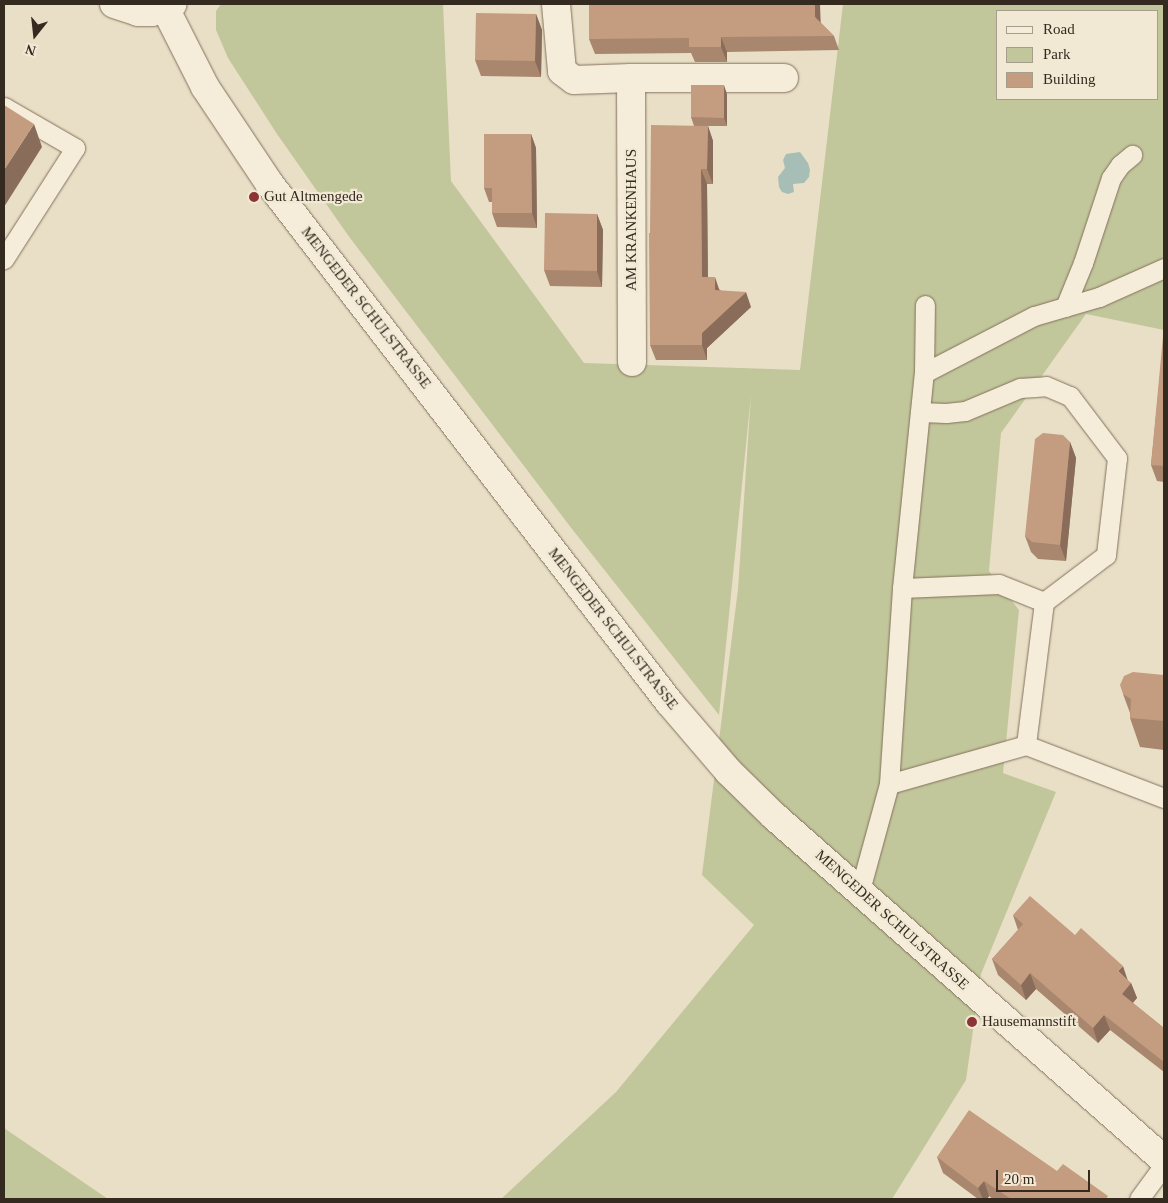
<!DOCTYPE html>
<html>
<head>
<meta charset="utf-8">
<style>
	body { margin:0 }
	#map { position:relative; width:1168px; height:1203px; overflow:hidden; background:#e9dfc6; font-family:"Times New Roman",serif }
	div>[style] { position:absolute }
	.green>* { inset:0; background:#c2c79b }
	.water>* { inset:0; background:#a7beb7 }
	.roads { filter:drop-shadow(0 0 1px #83715e) drop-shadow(0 0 1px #83715e) }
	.lane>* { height:19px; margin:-9.5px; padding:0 9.5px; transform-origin:9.5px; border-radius:9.5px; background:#f5ecd9 }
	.street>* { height:28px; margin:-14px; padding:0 14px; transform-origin:14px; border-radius:14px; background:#f5ecd9 }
	.secondary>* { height:28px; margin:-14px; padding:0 14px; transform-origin:14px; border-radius:14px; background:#f5ecd9 }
	.wall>* { inset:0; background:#a9866e }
	.shaded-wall>* { inset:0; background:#896d5a }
	.building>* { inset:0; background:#c49c80 }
	.dots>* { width:14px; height:14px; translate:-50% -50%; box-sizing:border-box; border:2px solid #f2e9d5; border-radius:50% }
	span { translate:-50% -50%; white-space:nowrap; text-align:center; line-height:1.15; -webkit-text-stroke:4.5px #f2e9d5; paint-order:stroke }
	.poi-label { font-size:15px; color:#352a20 }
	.left { translate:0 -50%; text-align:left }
	.street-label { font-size:15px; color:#352a20 }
	.frame { position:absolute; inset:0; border:5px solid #352a20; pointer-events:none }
	.legend { position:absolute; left:996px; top:10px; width:162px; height:90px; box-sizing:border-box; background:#f2e9d5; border:1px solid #a69d8d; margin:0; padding:6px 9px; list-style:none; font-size:15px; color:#352a20 }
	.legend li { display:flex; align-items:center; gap:10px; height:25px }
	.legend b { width:25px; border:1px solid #a69d8d }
	.north { position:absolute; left:10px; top:10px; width:50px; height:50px; -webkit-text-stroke:4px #f2e9d5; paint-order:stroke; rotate:196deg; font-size:14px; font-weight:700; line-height:20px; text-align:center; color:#352a20 }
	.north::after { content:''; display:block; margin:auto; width:18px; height:22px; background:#352a20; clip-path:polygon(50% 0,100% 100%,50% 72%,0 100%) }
	.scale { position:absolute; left:996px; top:1170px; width:94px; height:22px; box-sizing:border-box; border:2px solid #352a20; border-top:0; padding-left:6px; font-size:15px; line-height:18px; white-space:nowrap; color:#352a20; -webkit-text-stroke:4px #f2e9d5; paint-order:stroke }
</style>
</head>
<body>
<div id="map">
	<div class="green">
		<i style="clip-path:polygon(evenodd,221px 4px,443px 4px,451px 181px,584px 363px,800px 370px,843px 4px,1164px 4px,1164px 330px,1086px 314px,1001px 433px,989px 571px,1019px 610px,1003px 773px,1056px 792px,981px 974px,966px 1080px,892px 1199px,501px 1199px,616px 1092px,754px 925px,702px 875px,738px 589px,751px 395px,719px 715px,572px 529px,350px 238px,277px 134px,228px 58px,216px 30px,216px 11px,221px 4px,997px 11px,1157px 11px,1157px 99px,997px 99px,997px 11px)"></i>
		<i style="clip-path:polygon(4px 1128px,108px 1199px,4px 1199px)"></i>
	</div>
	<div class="water">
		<i style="clip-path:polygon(800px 152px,808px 163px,810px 170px,809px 177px,804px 183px,793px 184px,794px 192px,788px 194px,782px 192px,779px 187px,778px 177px,785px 168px,783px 160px,786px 154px)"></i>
	</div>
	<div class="roads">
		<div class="lane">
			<i style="left:4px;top:107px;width:82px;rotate:30deg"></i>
			<i style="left:75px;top:148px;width:132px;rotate:122.6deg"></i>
			<i style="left:1065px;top:307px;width:48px;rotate:-67.8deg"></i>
			<i style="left:1083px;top:263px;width:89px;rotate:-71.8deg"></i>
			<i style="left:1111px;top:178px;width:16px;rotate:-55deg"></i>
			<i style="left:1120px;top:165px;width:16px;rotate:-40deg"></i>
			<i style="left:924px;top:373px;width:124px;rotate:-27.4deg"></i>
			<i style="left:1034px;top:316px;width:68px;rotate:-16.3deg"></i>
			<i style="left:1099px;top:297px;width:71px;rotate:-24deg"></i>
			<i style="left:920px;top:412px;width:26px;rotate:2deg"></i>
			<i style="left:946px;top:413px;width:19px;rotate:-6deg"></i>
			<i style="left:965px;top:411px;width:60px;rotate:-22.7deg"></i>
			<i style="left:1020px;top:388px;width:26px;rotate:-4deg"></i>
			<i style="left:1046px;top:386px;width:26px;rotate:23deg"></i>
			<i style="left:1070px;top:396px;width:78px;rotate:52.8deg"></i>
			<i style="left:1117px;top:458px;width:98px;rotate:96.5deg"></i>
			<i style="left:1106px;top:555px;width:78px;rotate:142.8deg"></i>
			<i style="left:902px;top:588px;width:216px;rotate:-84.2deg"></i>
			<i style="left:924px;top:373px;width:68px;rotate:-89.2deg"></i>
			<i style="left:889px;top:784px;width:196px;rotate:-86.2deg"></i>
			<i style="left:902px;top:588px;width:97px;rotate:-2.4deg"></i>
			<i style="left:999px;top:584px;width:48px;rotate:21.8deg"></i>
			<i style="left:1044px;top:602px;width:144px;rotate:97.2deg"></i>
			<i style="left:860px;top:890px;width:110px;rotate:-74.7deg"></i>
			<i style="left:889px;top:784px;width:142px;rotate:-15.9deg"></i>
			<i style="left:1026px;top:745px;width:148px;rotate:21deg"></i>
			<i style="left:1139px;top:1199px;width:42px;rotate:-53.7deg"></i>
		</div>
		<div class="street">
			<i style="left:556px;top:4px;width:67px;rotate:84.9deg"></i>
			<i style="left:562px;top:71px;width:15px;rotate:37deg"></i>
			<i style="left:574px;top:80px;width:57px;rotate:-2deg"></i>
			<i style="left:631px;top:78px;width:284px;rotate:89.8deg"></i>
			<i style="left:631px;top:78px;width:153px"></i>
		</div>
		<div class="secondary">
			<i style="left:114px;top:4px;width:25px;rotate:18deg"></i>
			<i style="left:138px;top:12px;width:14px"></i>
			<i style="left:152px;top:12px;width:22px;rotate:-21deg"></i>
			<i style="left:165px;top:8px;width:89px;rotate:63.1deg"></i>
			<i style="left:205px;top:87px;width:115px;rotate:56.3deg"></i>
			<i style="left:269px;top:183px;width:655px;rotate:52.38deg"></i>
			<i style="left:669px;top:702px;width:92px;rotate:49.4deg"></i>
			<i style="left:729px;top:772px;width:63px;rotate:44.4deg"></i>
			<i style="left:774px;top:816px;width:520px;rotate:41.41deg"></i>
		</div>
	</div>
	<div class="wall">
		<i style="clip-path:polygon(536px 14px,542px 30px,541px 77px,481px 76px,475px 60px)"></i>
		<i style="clip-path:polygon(820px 22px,834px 36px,839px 50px,727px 52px,727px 62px,695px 62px,691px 53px,595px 54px,589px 39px)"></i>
		<i style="clip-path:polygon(727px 94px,727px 126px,694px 126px,691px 117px)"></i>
		<i style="clip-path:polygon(708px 126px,713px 141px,713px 184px,707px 184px,708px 277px,720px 290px,751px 307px,707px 348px,707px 360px,656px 360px,650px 345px)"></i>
		<i style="clip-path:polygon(531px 134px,536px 148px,537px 228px,497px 227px,492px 213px,492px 202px,489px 202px,484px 188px)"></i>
		<i style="clip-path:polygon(597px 214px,603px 230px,602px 287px,550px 286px,544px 270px)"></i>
		<i style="clip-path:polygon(1164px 336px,1164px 482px,1157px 481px,1151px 465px)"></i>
		<i style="clip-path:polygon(1070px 442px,1076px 458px,1066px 561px,1038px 559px,1031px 552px,1025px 536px)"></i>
		<i style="clip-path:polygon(1164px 675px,1164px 750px,1140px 747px,1130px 718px,1130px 713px,1123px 694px)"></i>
		<i style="clip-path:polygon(1013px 915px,1128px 981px,1131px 983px,1137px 998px,1133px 1003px,1164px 1028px,1164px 1072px,1110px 1030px,1098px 1043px,1036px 989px,1026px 1000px,998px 975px,992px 959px,1018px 930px)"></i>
		<i style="clip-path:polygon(937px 1157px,1057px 1171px,1109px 1199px,993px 1199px,989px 1196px,987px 1199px,978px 1199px,943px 1173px)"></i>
	</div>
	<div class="shaded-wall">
		<i style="clip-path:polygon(815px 4px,820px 4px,821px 32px,815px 17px)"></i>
		<i style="clip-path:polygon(536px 14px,542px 30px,541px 77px,535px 61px)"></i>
		<i style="clip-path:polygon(721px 37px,727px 52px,727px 62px,721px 47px)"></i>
		<i style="clip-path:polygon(724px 85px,727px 94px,727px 126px,724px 118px)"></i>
		<i style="clip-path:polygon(34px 124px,42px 147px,4px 207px,4px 170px)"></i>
		<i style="clip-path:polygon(708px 126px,713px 141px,713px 184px,707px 169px)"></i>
		<i style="clip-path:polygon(531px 134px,536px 148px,537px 228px,532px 213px)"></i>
		<i style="clip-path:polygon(701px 169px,707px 184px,708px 292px,702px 277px)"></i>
		<i style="clip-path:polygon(597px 214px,603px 230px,602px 287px,597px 271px)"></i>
		<i style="clip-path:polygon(715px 277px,720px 292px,715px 290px)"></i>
		<i style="clip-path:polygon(746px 292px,751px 307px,707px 348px,707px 360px,702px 345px,702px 333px)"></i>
		<i style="clip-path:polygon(1070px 442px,1076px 458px,1066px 561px,1060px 545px)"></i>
		<i style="clip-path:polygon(1123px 966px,1128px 981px,1118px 971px)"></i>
		<i style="clip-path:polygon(1030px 973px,1036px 989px,1026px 1000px,1021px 985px)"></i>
		<i style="clip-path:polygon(1131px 983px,1137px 998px,1127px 1009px,1122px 994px)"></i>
		<i style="clip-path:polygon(1104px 1015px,1110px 1030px,1098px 1043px,1093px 1028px)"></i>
		<i style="clip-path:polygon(984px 1181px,989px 1196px,987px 1199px,983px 1199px,978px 1188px)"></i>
	</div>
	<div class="building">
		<i style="clip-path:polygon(589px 4px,815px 4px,815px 17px,834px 36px,721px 37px,721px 47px,689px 47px,689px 38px,589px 39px)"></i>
		<i style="clip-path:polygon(476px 13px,536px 14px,535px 61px,475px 60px)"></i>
		<i style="clip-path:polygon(691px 85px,724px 85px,724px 118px,691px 117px)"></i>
		<i style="clip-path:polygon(4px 105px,34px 124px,4px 170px)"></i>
		<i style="clip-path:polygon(651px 125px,708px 126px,707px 169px,701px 169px,702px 277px,715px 277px,715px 290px,746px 292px,702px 333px,702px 345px,650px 345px,649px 233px,650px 233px)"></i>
		<i style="clip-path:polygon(484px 134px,531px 134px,532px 213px,492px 213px,492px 188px,484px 188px)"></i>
		<i style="clip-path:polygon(545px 213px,597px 214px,597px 271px,544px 270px)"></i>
		<i style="clip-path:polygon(1163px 336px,1164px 336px,1164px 466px,1151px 465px)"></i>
		<i style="clip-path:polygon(1043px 433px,1063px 435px,1070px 442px,1060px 545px,1032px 542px,1025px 536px,1035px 439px)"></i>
		<i style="clip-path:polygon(1133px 672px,1164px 675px,1164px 721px,1130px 718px,1131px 699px,1123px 694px,1120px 685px,1124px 676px)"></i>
		<i style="clip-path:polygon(1030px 896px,1075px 935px,1081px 928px,1123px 966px,1118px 971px,1131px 983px,1122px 994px,1164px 1028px,1164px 1062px,1104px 1015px,1093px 1028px,1030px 973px,1021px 985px,992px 959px,1023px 924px,1013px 915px)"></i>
		<i style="clip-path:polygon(969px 1110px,1057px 1171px,1063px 1164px,1108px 1196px,1106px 1199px,1011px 1199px,984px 1181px,978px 1188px,937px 1157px)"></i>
	</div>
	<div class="dots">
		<i style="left:254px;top:197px;background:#8c3435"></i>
		<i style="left:972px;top:1022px;background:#8c3435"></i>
	</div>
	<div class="poi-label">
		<span class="left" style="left:264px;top:197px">Gut Altmengede</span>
		<span class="left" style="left:982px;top:1022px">Hausemannstift</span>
	</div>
	<div class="street-label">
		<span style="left:632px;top:220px;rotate:-90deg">AM KRANKENHAUS</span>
		<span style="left:366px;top:308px;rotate:52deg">MENGEDER SCHULSTRASSE</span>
		<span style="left:613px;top:629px;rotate:52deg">MENGEDER SCHULSTRASSE</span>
		<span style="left:892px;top:920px;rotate:42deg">MENGEDER SCHULSTRASSE</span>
	</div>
	<div class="frame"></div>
	<ul class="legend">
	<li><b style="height:6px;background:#f5ecd9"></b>Road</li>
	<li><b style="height:14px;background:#c2c79b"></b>Park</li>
	<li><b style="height:14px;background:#c49c80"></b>Building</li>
	</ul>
	<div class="north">N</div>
	<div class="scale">20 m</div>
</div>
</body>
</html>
